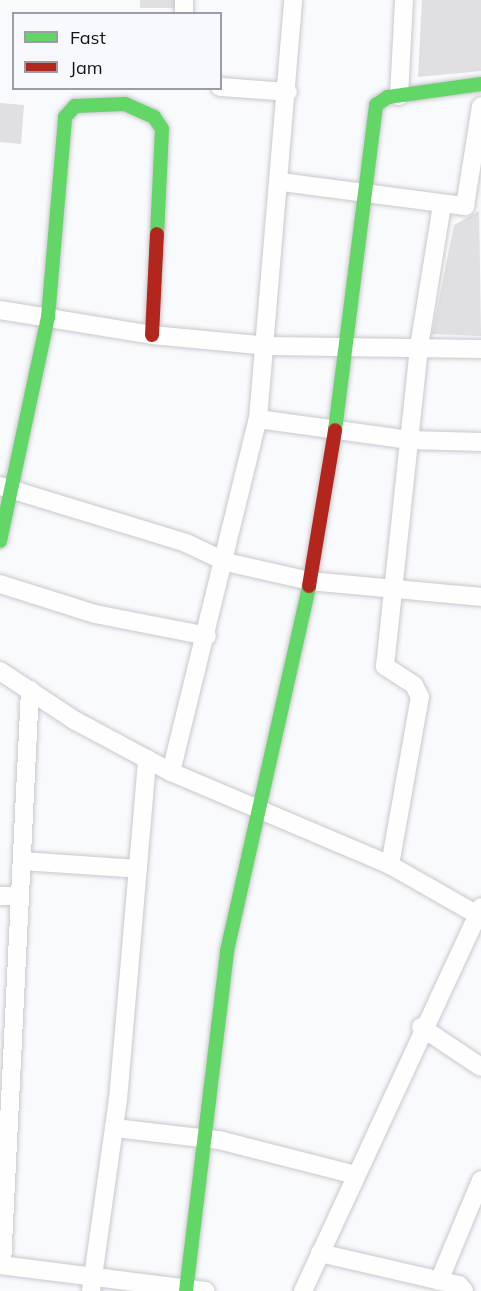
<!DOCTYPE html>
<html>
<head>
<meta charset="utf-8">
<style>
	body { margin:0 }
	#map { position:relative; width:481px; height:1291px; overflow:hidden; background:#f9fafd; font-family:Mulish,sans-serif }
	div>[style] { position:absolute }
	.building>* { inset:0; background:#e0e0e2 }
	.roads { filter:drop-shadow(0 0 2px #c8c8cc) drop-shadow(0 0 2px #c8c8cc) }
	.street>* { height:18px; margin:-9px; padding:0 9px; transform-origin:9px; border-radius:9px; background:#fefeff }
	.fast>* { height:14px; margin:-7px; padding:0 7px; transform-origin:7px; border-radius:7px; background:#63d668 }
	.jam>* { height:14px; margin:-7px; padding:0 7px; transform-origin:7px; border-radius:7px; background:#b3261e }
	span { translate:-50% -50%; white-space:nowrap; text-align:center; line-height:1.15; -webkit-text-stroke:4.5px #f7f9ff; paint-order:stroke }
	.legend { position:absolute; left:12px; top:12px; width:210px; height:78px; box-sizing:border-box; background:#f7f9ff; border:2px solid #9c9da3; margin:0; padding:8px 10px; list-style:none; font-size:18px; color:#131418 }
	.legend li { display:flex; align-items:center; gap:12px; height:30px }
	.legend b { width:30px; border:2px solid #9c9da3 }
</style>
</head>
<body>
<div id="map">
	<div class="building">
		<i style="clip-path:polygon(140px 0,178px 0,178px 8px,140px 8px)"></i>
		<i style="clip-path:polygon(422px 0,481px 0,481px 71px,418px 77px)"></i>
		<i style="clip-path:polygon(0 103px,24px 105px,21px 144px,0 142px)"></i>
		<i style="clip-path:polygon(479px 203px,481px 336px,432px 334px,454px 225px,479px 211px)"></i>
	</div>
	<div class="roads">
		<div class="street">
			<i style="left:184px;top:0;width:14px;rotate:90deg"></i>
			<i style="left:220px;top:87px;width:68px;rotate:4.2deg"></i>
			<i style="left:399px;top:96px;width:96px;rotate:-87deg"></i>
			<i style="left:282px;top:182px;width:185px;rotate:7.5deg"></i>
			<i style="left:465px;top:206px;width:101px;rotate:-80.9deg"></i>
			<i style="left:0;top:310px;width:154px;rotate:9.3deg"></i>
			<i style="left:152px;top:335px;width:117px;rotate:5.4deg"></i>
			<i style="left:268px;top:346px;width:213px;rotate:0.8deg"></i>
			<i style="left:258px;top:419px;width:153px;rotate:7.9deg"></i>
			<i style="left:410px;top:440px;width:71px;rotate:1.6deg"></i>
			<i style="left:0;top:486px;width:195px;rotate:17deg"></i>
			<i style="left:186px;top:543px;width:44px;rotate:25.4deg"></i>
			<i style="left:226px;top:562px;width:86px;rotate:12.7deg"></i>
			<i style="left:310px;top:581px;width:172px;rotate:5.3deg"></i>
			<i style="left:0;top:584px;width:100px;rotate:17.5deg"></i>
			<i style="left:95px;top:614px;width:114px;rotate:11.1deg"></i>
			<i style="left:0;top:671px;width:89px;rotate:33.5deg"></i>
			<i style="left:74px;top:720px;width:110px;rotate:28.2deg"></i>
			<i style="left:171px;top:772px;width:238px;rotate:23deg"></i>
			<i style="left:390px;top:865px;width:105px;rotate:29.7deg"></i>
			<i style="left:171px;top:772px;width:364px;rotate:-76.2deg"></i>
			<i style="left:258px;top:419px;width:420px;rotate:-85.2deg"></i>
			<i style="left:22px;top:861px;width:116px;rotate:3.9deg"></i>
			<i style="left:390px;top:865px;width:171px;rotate:-79.9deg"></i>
			<i style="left:420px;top:697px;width:13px;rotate:-117deg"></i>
			<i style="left:414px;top:685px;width:35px;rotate:-147deg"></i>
			<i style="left:385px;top:666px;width:321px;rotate:-83.9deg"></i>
			<i style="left:419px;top:347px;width:144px;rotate:-80.8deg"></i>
			<i style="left:0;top:896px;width:20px"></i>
			<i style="left:421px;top:1027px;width:72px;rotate:33.7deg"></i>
			<i style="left:115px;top:1128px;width:105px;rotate:6.6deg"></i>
			<i style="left:219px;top:1140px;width:140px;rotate:14.4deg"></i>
			<i style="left:320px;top:1253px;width:143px;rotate:13deg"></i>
			<i style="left:459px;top:1285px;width:8px;rotate:50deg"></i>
			<i style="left:0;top:1265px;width:207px;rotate:7.2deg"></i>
			<i style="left:2px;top:1265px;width:576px;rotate:-87.21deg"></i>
			<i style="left:439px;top:1281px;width:109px;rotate:-67.4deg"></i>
			<i style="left:91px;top:1291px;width:193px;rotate:-82deg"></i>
			<i style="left:118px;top:1100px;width:342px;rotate:-85.1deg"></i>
			<i style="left:303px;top:1291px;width:423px;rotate:-65.1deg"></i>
		</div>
		<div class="fast">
			<i style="left:335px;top:430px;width:328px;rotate:-82.8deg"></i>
			<i style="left:376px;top:105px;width:14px;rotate:-34deg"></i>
			<i style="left:388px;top:97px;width:94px;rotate:-8deg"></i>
			<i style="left:0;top:541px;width:229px;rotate:-77.9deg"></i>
			<i style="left:48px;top:317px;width:201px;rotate:-85.1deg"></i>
			<i style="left:65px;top:117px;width:15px;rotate:-48deg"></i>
			<i style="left:75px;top:106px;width:50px;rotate:-2.3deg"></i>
			<i style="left:125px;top:104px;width:32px;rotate:24deg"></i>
			<i style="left:154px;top:117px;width:14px;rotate:56deg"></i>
			<i style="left:162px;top:129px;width:105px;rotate:92.7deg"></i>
			<i style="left:186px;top:1291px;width:342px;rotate:-83.1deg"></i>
			<i style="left:227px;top:951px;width:374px;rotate:-77.3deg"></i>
		</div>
		<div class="jam">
			<i style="left:152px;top:335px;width:101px;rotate:-87.2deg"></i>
			<i style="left:309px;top:586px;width:158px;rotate:-80.5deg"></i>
		</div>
	</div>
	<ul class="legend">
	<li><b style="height:8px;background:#63d668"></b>Fast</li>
	<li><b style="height:8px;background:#b3261e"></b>Jam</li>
	</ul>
</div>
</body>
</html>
